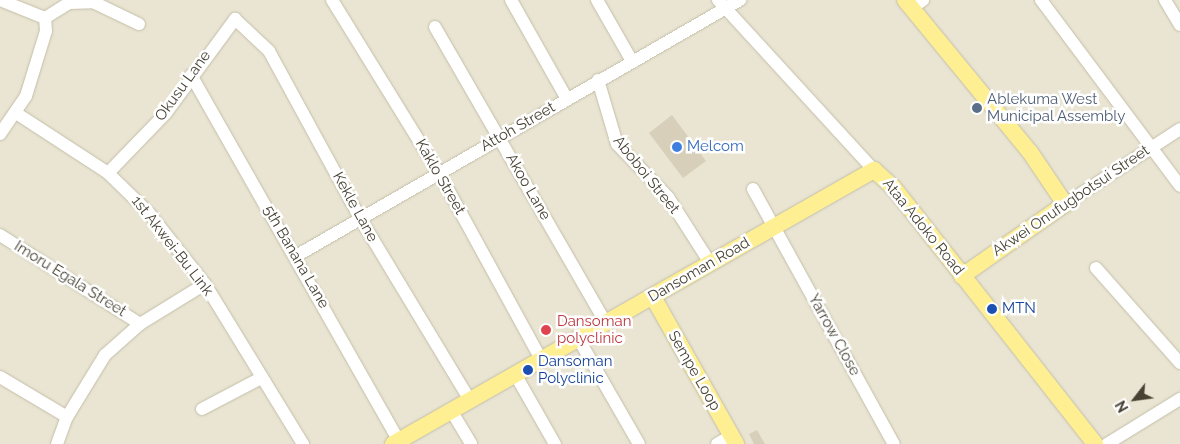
<!DOCTYPE html>
<html>
<head>
<meta charset="utf-8">
<style>
	body { margin:0 }
	#map { position:relative; width:1180px; height:444px; overflow:hidden; background:#f4f2e5; font-family:Raleway,sans-serif }
	div>[style] { position:absolute }
	.residential>* { inset:0; background:#e9e5d2 }
	.building>* { inset:0; background:#d7cfb9 }
	.roads { filter:drop-shadow(0 0 1px #c3bea9) drop-shadow(0 0 1px #c3bea9) }
	.minor>* { height:12px; margin:-6px; padding:0 6px; transform-origin:6px; border-radius:6px; background:#fff }
	.major>* { height:16px; margin:-8px; padding:0 8px; transform-origin:8px; border-radius:8px; background:#ffef93 }
	.dots>* { width:14px; height:14px; translate:-50% -50%; box-sizing:border-box; border:2px solid #fff; border-radius:50% }
	span { translate:-50% -50%; white-space:nowrap; text-align:center; line-height:1.15; -webkit-text-stroke:5px #fff; paint-order:stroke }
	.street-label { font-size:15px; color:#474234 }
	.service-label { font-size:15px; color:#4e5e75 }
	.left { translate:0 -50%; text-align:left }
	.shop-label { font-size:15px; color:#366cbe }
	.transit-label { font-size:15px; color:#164399 }
	.health-label { font-size:15px; color:#be3a42 }
	.north { position:absolute; left:1110px; top:374px; width:50px; height:50px; -webkit-text-stroke:4px #fff; paint-order:stroke; rotate:240deg; font-size:14px; font-weight:700; line-height:20px; text-align:center; color:#474234 }
	.north::after { content:''; display:block; margin:auto; width:18px; height:22px; background:#474234; clip-path:polygon(50% 0,100% 100%,50% 72%,0 100%) }
</style>
</head>
<body>
<div id="map">
	<div class="residential">
		<i style="clip-path:polygon(0 0,1180px 0,1180px 444px,0 444px)"></i>
	</div>
	<div class="building">
		<i style="clip-path:polygon(672px 115px,706px 161px,683px 178px,649px 133px)"></i>
		<i style="clip-path:polygon(757px 430px,765px 444px,754px 444px,749px 434px)"></i>
	</div>
	<div class="roads">
		<div class="minor">
			<i style="left:0;top:0;width:48px;rotate:21.8deg"></i>
			<i style="left:332px;top:0;width:203px;rotate:58.3deg"></i>
			<i style="left:439px;top:173px;width:212px;rotate:61.3deg"></i>
			<i style="left:511px;top:0;width:114px;rotate:60.5deg"></i>
			<i style="left:597px;top:0;width:70px;rotate:60.2deg"></i>
			<i style="left:718px;top:0;width:231px;rotate:47.5deg"></i>
			<i style="left:1041px;top:0;width:232px;rotate:53.2deg"></i>
			<i style="left:1165px;top:0;width:29px;rotate:59deg"></i>
			<i style="left:93px;top:2px;width:51px;rotate:25.6deg"></i>
			<i style="left:912px;top:8px;width:14px;rotate:-36deg"></i>
			<i style="left:45px;top:18px;width:28px;rotate:-32deg"></i>
			<i style="left:69px;top:3px;width:24px;rotate:-2deg"></i>
			<i style="left:435px;top:27px;width:340px;rotate:60deg"></i>
			<i style="left:191px;top:75px;width:421px;rotate:60.4deg"></i>
			<i style="left:598px;top:80px;width:67px;rotate:73.5deg"></i>
			<i style="left:617px;top:144px;width:74px;rotate:46.1deg"></i>
			<i style="left:668px;top:197px;width:78px;rotate:57.5deg"></i>
			<i style="left:16px;top:113px;width:110px;rotate:33.1deg"></i>
			<i style="left:108px;top:173px;width:57px;rotate:44.3deg"></i>
			<i style="left:149px;top:213px;width:90px;rotate:51.7deg"></i>
			<i style="left:205px;top:284px;width:188px;rotate:58.5deg"></i>
			<i style="left:0;top:134px;width:46px;rotate:-55.6deg"></i>
			<i style="left:26px;top:96px;width:68px;rotate:-72.9deg"></i>
			<i style="left:46px;top:31px;width:13px;rotate:-94deg"></i>
			<i style="left:108px;top:173px;width:83px;rotate:-46deg"></i>
			<i style="left:166px;top:113px;width:117px;rotate:-53.7deg"></i>
			<i style="left:235px;top:19px;width:47px;rotate:43.3deg"></i>
			<i style="left:269px;top:51px;width:190px;rotate:61.4deg"></i>
			<i style="left:360px;top:218px;width:213px;rotate:58.9deg"></i>
			<i style="left:753px;top:189px;width:291px;rotate:61.1deg"></i>
			<i style="left:1065px;top:204px;width:137px;rotate:-33.1deg"></i>
			<i style="left:0;top:235px;width:166px;rotate:32.4deg"></i>
			<i style="left:296px;top:256px;width:513px;rotate:-29.97deg"></i>
			<i style="left:1096px;top:268px;width:127px;rotate:48.5deg"></i>
			<i style="left:578px;top:338px;width:122px;rotate:60.1deg"></i>
			<i style="left:515px;top:374px;width:81px;rotate:60.3deg"></i>
			<i style="left:0;top:377px;width:78px;rotate:30.8deg"></i>
			<i style="left:202px;top:409px;width:67px;rotate:-27.7deg"></i>
			<i style="left:452px;top:412px;width:37px;rotate:59deg"></i>
			<i style="left:57px;top:444px;width:29px;rotate:-70deg"></i>
			<i style="left:67px;top:417px;width:73px;rotate:-58.5deg"></i>
			<i style="left:105px;top:355px;width:47px;rotate:-41.5deg"></i>
			<i style="left:140px;top:324px;width:76px;rotate:-31.6deg"></i>
			<i style="left:717px;top:444px;width:16px;rotate:-30deg"></i>
			<i style="left:1107px;top:444px;width:86px;rotate:-31.7deg"></i>
		</div>
		<div class="major">
			<i style="left:905px;top:0;width:197px;rotate:50.6deg"></i>
			<i style="left:1030px;top:152px;width:63px;rotate:56.1deg"></i>
			<i style="left:1065px;top:204px;width:126px;rotate:145deg"></i>
			<i style="left:653px;top:297px;width:169px;rotate:60.5deg"></i>
			<i style="left:393px;top:444px;width:554px;rotate:-29.67deg"></i>
			<i style="left:874px;top:170px;width:25px;rotate:42deg"></i>
			<i style="left:893px;top:187px;width:327px;rotate:51.8deg"></i>
		</div>
	</div>
	<div class="dots">
		<i style="left:977px;top:108px;background:#5c6f8a"></i>
		<i style="left:677px;top:147px;background:#3f7fe0"></i>
		<i style="left:992px;top:309px;background:#1a4fb4"></i>
		<i style="left:546px;top:330px;background:#e0444e"></i>
		<i style="left:528px;top:370px;background:#1a4fb4"></i>
	</div>
	<div class="street-label">
		<span style="left:183px;top:86px;rotate:-54deg">Okusu Lane</span>
		<span style="left:518px;top:127px;rotate:-30deg">Attoh Street</span>
		<span style="left:646px;top:175px;rotate:51deg">Aboboi Street</span>
		<span style="left:440px;top:177px;rotate:60deg">Kaklo Street</span>
		<span style="left:528px;top:187px;rotate:60deg">Akoo Lane</span>
		<span style="left:1071px;top:201px;rotate:-34deg">Akwei Onufugbotsui Street</span>
		<span style="left:355px;top:207px;rotate:61deg">Kekle Lane</span>
		<span style="left:923px;top:227px;rotate:51deg">Ataa Adoko Road</span>
		<span style="left:172px;top:246px;rotate:52deg">1st Akwei-Bu Link</span>
		<span style="left:296px;top:257px;rotate:60deg">5th Banana Lane</span>
		<span style="left:699px;top:270px;rotate:-30deg">Dansoman Road</span>
		<span style="left:70px;top:279px;rotate:32deg">Imoru Egala Street</span>
		<span style="left:834px;top:335px;rotate:61deg">Yarrow Close</span>
		<span style="left:694px;top:371px;rotate:60deg">Sempe Loop</span>
	</div>
	<div class="service-label">
		<span class="left" style="left:987px;top:108px">Ablekuma West<br>Municipal Assembly</span>
	</div>
	<div class="shop-label">
		<span class="left" style="left:687px;top:147px">Melcom</span>
	</div>
	<div class="transit-label">
		<span class="left" style="left:1002px;top:309px">MTN</span>
		<span class="left" style="left:538px;top:370px">Dansoman<br>Polyclinic</span>
	</div>
	<div class="health-label">
		<span class="left" style="left:557px;top:330px">Dansoman<br>polyclinic</span>
	</div>
	<div class="north">N</div>
</div>
</body>
</html>
